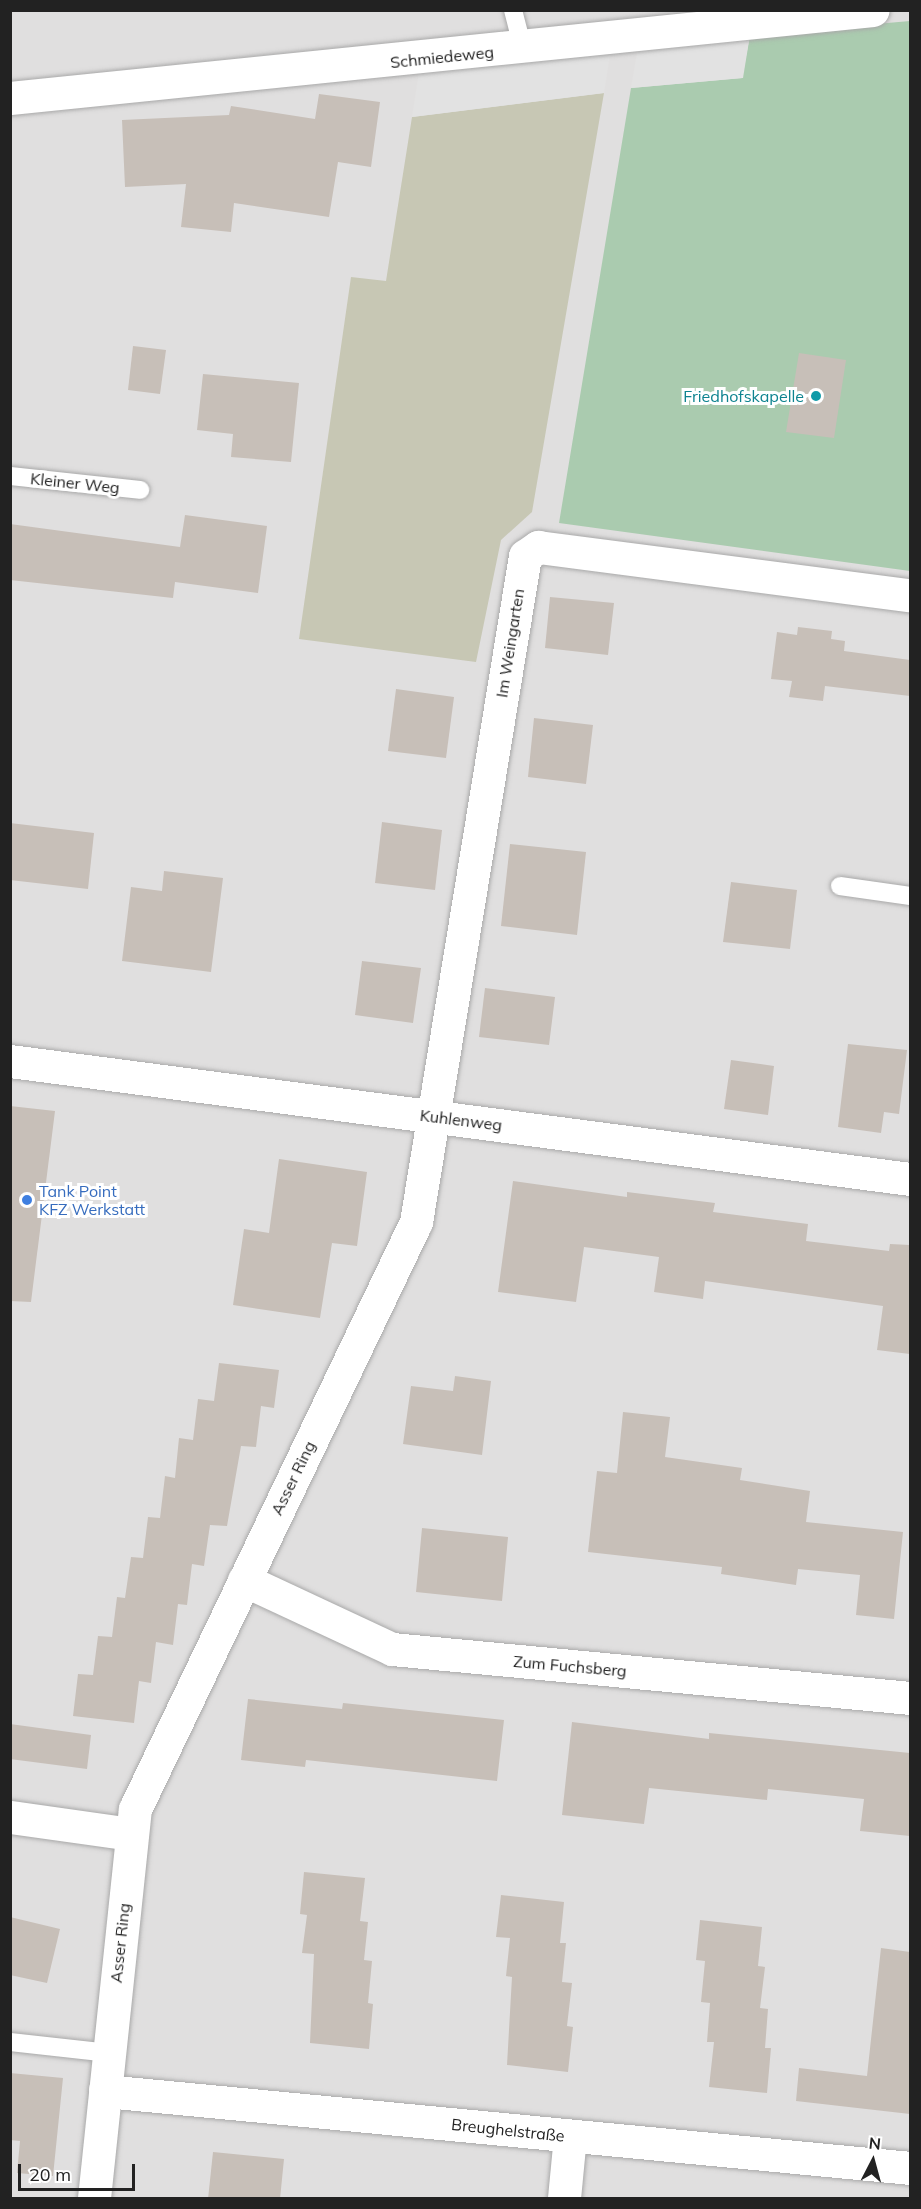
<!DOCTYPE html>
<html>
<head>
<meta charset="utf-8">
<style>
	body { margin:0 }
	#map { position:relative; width:921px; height:2209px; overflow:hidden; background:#f2efe9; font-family:Mulish,sans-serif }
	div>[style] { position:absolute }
	.residential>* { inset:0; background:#e0dfdf }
	.construction>* { inset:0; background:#c7c7b4 }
	.cemetery>* { inset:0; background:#aacbaf }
	.parking>* { inset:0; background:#e2e2e2 }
	.building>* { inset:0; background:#c7bfb8 }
	.roads { filter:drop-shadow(0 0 2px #a9a9a9) drop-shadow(0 0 2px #a9a9a9) }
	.service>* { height:18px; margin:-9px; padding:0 9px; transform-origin:9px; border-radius:9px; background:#fff }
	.minor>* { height:33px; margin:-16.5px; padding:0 16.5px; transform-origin:16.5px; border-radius:16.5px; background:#fff }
	.dots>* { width:16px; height:16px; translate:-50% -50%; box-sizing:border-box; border:3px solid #fff; border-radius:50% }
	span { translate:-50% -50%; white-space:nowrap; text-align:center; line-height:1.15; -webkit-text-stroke:6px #fff; paint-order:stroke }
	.street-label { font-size:16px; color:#222 }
	.culture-label { font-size:16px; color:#0d838f }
	.right { translate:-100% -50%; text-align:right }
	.shop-label { font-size:16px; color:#366cbe }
	.left { translate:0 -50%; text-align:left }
	.frame { position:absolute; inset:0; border:12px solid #222; pointer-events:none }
	.north { position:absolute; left:843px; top:2131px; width:60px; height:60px; -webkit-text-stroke:4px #fff; paint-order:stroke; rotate:6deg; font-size:16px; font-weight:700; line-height:24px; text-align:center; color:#222 }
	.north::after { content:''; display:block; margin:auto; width:21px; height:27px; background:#222; clip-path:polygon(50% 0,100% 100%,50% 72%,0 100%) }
	.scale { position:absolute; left:18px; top:2164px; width:117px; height:27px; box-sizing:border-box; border:3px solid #222; border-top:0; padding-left:8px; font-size:18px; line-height:21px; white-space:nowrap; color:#222; -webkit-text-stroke:4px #fff; paint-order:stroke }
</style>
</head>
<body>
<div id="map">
	<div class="residential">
		<i style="clip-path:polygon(11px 11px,910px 11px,910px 2198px,11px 2198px)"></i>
	</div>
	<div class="construction">
		<i style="clip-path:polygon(604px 93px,532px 512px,501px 540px,476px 662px,299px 639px,351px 277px,386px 281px,412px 117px)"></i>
	</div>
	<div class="cemetery">
		<i style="clip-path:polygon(910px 21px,910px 571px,559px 523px,631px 88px,742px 78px,750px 35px)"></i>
	</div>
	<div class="parking">
		<i style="clip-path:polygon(750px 35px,743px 78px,631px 88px,638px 47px)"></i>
		<i style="clip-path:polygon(611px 48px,604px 93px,412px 117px,420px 66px)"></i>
	</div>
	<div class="building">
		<i style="clip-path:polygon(319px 94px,380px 102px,371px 167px,338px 162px,329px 217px,234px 203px,231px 232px,181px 227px,186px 184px,125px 187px,122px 120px,229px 115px,231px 106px,315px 119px)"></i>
		<i style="clip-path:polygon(133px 346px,166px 350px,160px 394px,128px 390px)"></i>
		<i style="clip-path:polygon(799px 353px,846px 360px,834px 438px,786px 432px)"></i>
		<i style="clip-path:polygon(203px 374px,299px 383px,291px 462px,231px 457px,233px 434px,197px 430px)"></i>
		<i style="clip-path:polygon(185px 515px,267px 526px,258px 593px,175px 582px,173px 598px,10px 580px,10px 524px,180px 547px)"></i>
		<i style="clip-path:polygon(550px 597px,614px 603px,608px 655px,545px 648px)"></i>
		<i style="clip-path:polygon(798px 627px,832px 631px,831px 639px,845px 641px,844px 651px,910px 660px,910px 696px,825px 686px,823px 701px,789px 697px,792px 681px,771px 679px,777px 632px,797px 635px)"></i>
		<i style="clip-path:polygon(396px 689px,454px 697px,446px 758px,388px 751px)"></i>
		<i style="clip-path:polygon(534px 718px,593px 725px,586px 784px,528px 777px)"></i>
		<i style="clip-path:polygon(382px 822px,442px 830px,435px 890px,375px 883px)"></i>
		<i style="clip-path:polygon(10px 823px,94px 833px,88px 889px,10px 880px)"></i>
		<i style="clip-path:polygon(510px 844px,586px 852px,577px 935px,501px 926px)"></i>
		<i style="clip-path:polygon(164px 871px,223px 878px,211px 972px,122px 961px,131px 887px,162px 891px)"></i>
		<i style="clip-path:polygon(731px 882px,797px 890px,790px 949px,723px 942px)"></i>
		<i style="clip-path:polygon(362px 961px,421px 968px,413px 1023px,355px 1015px)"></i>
		<i style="clip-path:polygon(485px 988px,555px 997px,549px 1045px,479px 1037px)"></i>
		<i style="clip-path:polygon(848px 1044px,907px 1050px,899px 1114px,884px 1112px,881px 1133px,838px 1127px)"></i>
		<i style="clip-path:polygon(731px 1060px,774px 1066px,768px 1115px,724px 1109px)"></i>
		<i style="clip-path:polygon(10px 1106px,55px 1111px,31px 1302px,10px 1301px)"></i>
		<i style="clip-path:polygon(279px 1159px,367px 1172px,357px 1246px,332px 1243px,320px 1318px,233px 1305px,244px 1229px,269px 1233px)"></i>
		<i style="clip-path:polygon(513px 1181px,627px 1197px,627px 1192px,715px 1203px,713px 1212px,808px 1224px,806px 1241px,889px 1251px,890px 1244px,910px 1245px,910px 1354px,877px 1350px,883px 1306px,705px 1281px,703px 1299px,654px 1292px,659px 1257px,584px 1247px,576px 1302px,498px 1292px)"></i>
		<i style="clip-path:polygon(219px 1363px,279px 1370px,274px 1408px,261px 1406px,256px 1447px,241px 1446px,227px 1526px,210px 1525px,204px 1566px,192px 1564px,187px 1605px,178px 1604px,173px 1645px,156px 1642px,151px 1683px,139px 1681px,134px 1723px,73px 1716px,78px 1674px,93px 1675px,98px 1636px,112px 1637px,117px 1597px,125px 1598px,131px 1557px,143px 1558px,148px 1517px,160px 1518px,165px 1476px,175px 1478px,179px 1438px,193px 1440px,198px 1399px,214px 1401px)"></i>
		<i style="clip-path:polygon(455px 1376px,491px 1381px,482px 1455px,403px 1444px,411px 1386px,453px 1391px)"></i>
		<i style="clip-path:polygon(623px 1412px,670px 1417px,665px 1457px,742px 1468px,740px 1480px,810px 1491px,806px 1522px,903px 1532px,894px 1619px,856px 1615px,860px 1575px,798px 1569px,796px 1585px,721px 1574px,722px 1567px,588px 1552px,597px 1471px,617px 1473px)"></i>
		<i style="clip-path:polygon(422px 1528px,508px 1537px,502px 1601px,416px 1592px)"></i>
		<i style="clip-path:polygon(248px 1699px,342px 1709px,343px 1703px,504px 1720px,497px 1781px,306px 1760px,305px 1767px,241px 1760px)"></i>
		<i style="clip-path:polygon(572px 1722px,709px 1739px,709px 1733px,910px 1753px,910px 1836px,860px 1831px,864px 1799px,768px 1789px,767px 1800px,649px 1788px,644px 1824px,562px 1815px)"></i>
		<i style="clip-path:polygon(10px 1724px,91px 1735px,87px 1769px,10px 1759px)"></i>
		<i style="clip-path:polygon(304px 1872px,365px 1878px,360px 1921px,368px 1922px,364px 1960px,372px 1961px,368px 2003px,373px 2004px,369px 2049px,310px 2043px,314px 1954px,302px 1953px,307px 1915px,300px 1914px)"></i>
		<i style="clip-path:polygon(501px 1895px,564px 1902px,560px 1943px,566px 1943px,562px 1982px,572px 1983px,567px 2026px,573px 2027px,568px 2072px,507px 2065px,512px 1977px,506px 1976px,510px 1938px,496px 1937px)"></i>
		<i style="clip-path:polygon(10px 1917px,60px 1929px,47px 1983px,10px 1975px)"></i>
		<i style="clip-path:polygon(700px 1920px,762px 1927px,758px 1966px,765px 1967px,760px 2008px,768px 2009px,765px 2048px,771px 2048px,767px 2093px,709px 2087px,714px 2042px,707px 2042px,710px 2003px,701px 2002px,705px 1961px,696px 1960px)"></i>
		<i style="clip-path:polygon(881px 1948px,910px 1952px,910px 2114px,796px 2101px,799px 2068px,867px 2076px)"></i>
		<i style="clip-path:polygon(10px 2073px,63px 2078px,53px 2176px,17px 2173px,20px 2141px,10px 2140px)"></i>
		<i style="clip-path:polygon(213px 2152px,284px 2159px,280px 2199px,208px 2199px)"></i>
	</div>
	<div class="roads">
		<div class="service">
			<i style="left:513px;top:10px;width:40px;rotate:75.6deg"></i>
			<i style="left:10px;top:476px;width:131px;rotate:6.1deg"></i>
			<i style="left:840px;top:886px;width:71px;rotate:8.1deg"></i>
			<i style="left:10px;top:2042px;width:100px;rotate:6.3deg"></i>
		</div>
		<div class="minor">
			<i style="left:10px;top:98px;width:867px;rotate:-5.82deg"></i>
			<i style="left:10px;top:1061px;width:908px;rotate:7.47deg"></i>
			<i style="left:244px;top:1580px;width:163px;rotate:25deg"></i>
			<i style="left:392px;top:1649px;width:520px;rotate:5.4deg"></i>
			<i style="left:10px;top:1817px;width:122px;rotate:8deg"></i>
			<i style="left:105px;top:2091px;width:809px;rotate:5.46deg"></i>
			<i style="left:94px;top:2198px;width:391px;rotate:-84deg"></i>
			<i style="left:135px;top:1809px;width:651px;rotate:-64.42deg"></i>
			<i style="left:416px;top:1222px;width:675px;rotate:-80.71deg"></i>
			<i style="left:525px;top:556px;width:16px;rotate:-35deg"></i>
			<i style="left:538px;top:547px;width:375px;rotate:7.4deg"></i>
			<i style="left:564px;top:2198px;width:62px;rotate:-84.5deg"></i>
		</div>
	</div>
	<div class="dots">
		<i style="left:816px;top:396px;background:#0f9aa8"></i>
		<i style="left:27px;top:1200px;background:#3f7fe0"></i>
	</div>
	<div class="street-label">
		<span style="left:442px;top:57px;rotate:-6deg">Schmiedeweg</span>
		<span style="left:75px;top:483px;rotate:6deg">Kleiner Weg</span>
		<span style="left:510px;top:643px;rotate:-81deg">Im Weingarten</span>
		<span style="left:461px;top:1120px;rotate:7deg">Kuhlenweg</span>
		<span style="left:293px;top:1478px;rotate:-64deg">Asser Ring</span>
		<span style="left:570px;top:1666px;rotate:5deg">Zum Fuchsberg</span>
		<span style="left:120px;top:1943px;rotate:-84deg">Asser Ring</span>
		<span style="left:508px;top:2130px;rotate:6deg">Breughelstraße</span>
	</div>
	<div class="culture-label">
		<span class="right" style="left:804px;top:396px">Friedhofskapelle</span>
	</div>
	<div class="shop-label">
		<span class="left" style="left:39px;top:1200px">Tank Point<br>KFZ Werkstatt</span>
	</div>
	<div class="frame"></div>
	<div class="north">N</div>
	<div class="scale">20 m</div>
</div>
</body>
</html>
